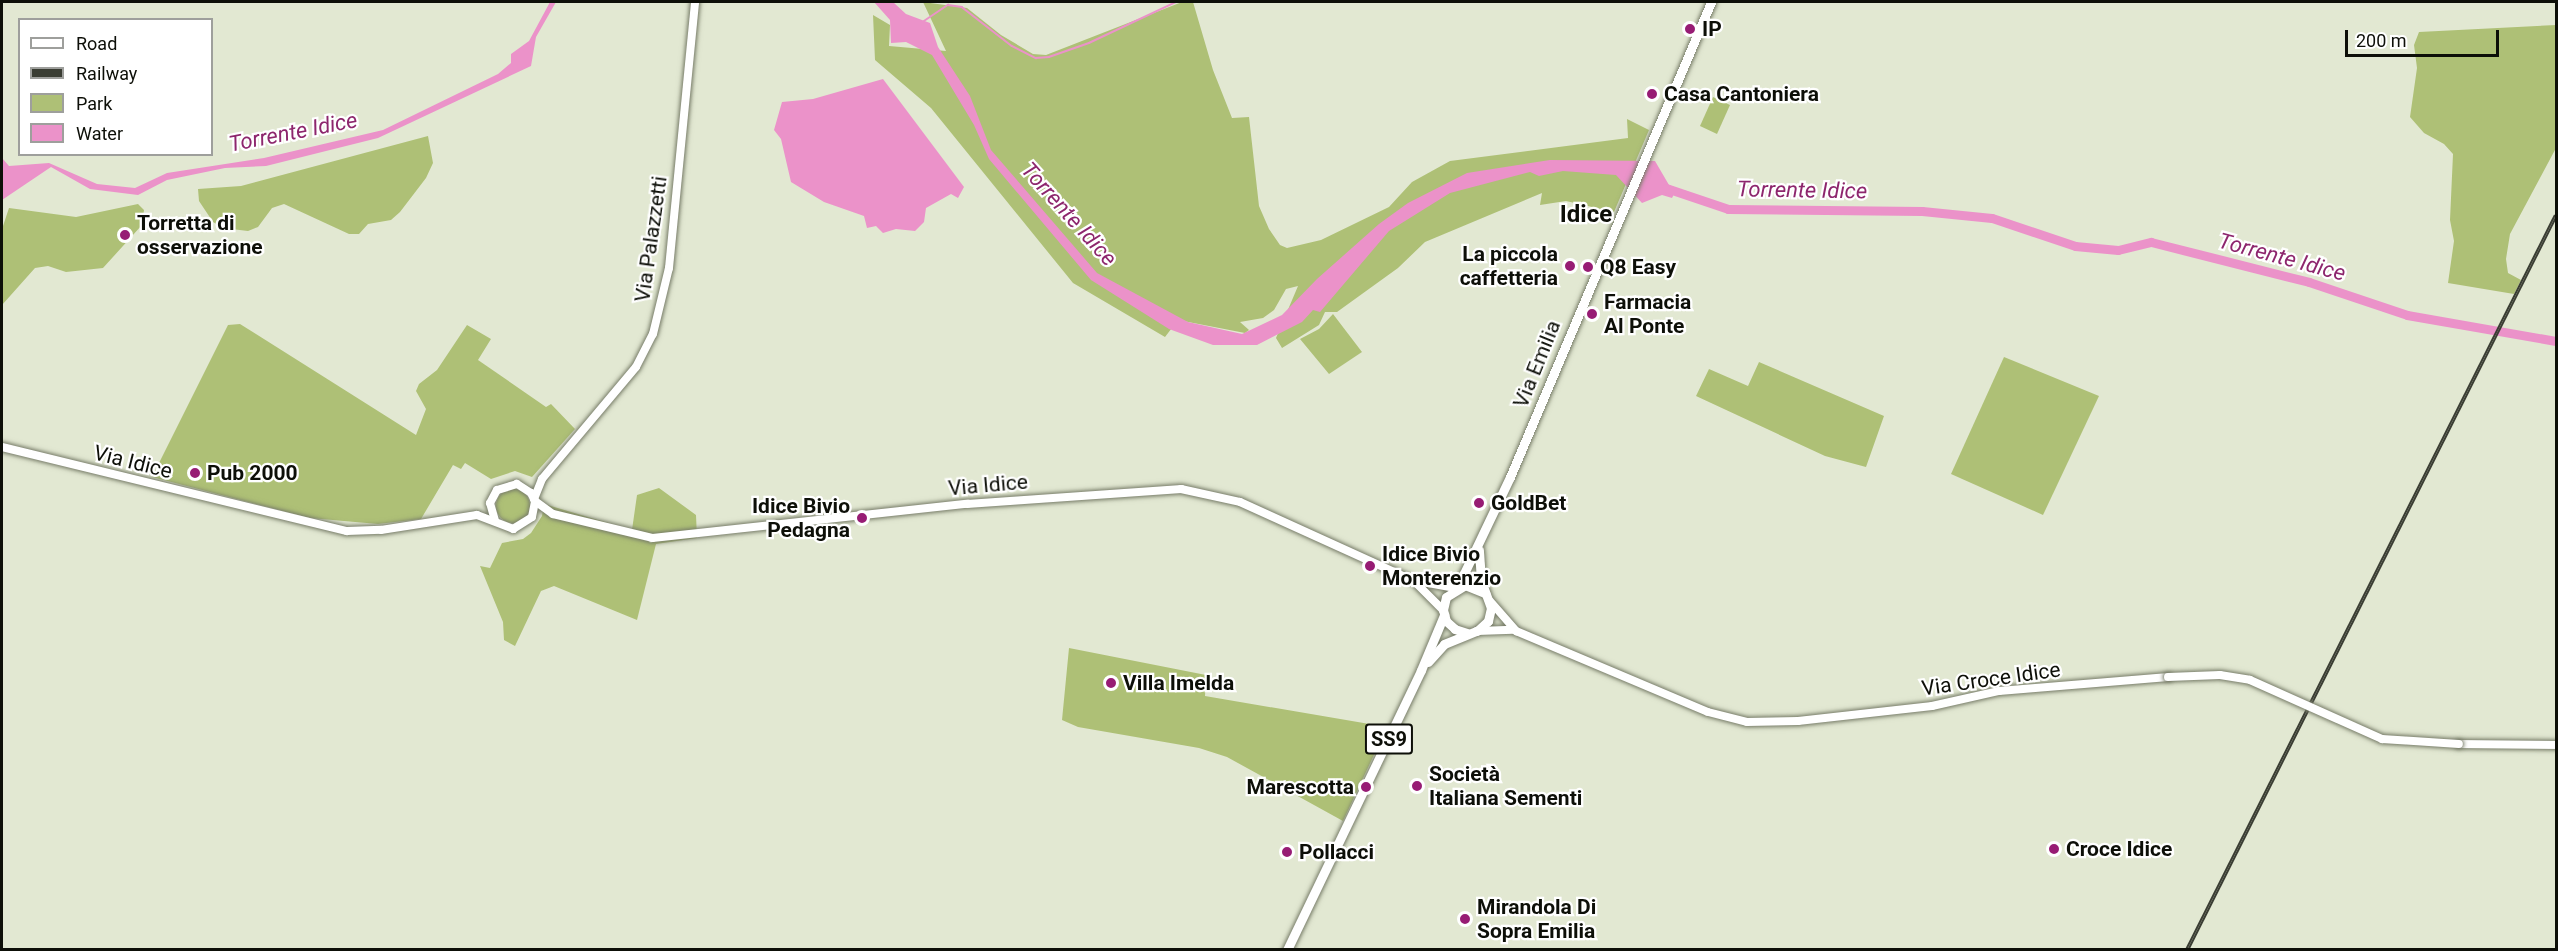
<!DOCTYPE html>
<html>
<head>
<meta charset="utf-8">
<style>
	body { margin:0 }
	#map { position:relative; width:2558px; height:951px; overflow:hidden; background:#e2e8d2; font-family:Roboto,sans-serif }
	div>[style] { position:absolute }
	.green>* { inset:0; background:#aec076 }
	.round { border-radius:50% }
	.water>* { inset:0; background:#eb92c9 }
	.stream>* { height:1.5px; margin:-0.75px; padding:0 0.75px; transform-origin:0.75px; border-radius:0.75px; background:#eb92c9 }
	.river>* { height:9px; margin:-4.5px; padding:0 4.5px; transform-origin:4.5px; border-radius:4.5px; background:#eb92c9 }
	.roads { filter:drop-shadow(0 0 2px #777c68) drop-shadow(0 0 2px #777c68) }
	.secondary>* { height:8px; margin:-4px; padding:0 4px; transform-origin:4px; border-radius:4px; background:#fff }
	.primary>* { height:9px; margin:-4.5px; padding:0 4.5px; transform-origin:4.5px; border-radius:4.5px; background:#fff }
	.rail>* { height:4px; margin-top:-2px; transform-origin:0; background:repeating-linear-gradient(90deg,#fff 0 4.5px,#3a3d33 0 9px); box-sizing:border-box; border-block:2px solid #3a3d33 }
	.bridges { filter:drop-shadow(0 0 2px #777c68) drop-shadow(0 0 2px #777c68) }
	.secondary-bridge>* { height:8px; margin:-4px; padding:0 4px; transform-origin:4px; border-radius:4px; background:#fff }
	.dots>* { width:16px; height:16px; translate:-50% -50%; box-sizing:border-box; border:3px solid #fff; border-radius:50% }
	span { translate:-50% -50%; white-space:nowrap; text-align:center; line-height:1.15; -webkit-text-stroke:4.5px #fff; paint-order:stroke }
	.shield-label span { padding:2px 4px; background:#fff; border:2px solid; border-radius:4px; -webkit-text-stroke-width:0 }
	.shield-label { font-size:20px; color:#0d0f08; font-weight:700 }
	.poi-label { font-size:21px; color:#0d0f08; font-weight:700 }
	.left { translate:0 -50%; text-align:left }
	.right { translate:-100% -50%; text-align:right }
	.street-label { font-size:21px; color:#0d0f08 }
	.water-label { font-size:22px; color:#8d266d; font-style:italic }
	.quarter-label { font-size:24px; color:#0d0f08; font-weight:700 }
	.frame { position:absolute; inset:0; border:3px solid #0d0f08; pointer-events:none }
	.legend { position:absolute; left:18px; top:18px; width:195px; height:138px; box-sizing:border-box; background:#fff; border:2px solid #9e9f9c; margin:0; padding:8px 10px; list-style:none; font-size:18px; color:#0d0f08 }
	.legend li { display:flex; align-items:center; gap:12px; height:30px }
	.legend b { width:30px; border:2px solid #9e9f9c }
	.scale { position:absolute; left:2345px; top:30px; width:154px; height:27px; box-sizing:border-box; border:3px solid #0d0f08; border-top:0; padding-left:8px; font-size:18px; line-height:21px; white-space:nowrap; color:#0d0f08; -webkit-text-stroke:4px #fff; paint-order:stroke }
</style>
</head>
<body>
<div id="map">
	<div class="green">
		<i style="clip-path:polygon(923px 2px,967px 8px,1001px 35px,1033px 54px,1046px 55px,1182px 2px,1193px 2px,1213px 70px,1232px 118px,1249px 117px,1259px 206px,1269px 229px,1280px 245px,1287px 248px,1321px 240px,1389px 207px,1412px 182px,1450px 161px,1628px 138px,1627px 119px,1649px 130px,1614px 212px,1566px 201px,1540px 205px,1542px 193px,1425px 242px,1398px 268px,1337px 312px,1325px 312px,1319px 325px,1282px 348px,1276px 338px,1298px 286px,1286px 289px,1274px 310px,1263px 318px,1240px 322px,1249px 330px,1245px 333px,1178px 320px,1165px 337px,1073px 283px,931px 108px,875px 60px,873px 15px,890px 25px,889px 46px,946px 51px)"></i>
		<i style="clip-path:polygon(2556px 25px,2556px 148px,2510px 234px,2506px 259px,2508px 273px,2521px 280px,2514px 294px,2448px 283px,2454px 241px,2450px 220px,2453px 154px,2444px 144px,2424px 133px,2410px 117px,2417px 68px,2414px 45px,2419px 32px)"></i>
		<i style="clip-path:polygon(1713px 97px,1730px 105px,1717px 134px,1700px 126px)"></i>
		<i style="clip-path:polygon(428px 136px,433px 163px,426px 178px,400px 212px,391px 220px,368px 224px,359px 234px,349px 234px,284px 204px,272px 208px,258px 227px,248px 231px,223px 228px,213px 222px,199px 201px,198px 189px,241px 186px)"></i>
		<i style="clip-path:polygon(138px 204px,144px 210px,142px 225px,103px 268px,66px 272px,48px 266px,35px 268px,2px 305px,2px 229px,9px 208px,76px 217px)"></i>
		<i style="clip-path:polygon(1333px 314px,1362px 352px,1329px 374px,1300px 339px,1319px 329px)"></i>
		<i style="clip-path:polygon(240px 324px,416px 435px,426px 409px,416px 391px,419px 384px,437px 370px,467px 325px,491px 339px,478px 360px,546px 407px,551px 404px,575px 429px,532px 477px,515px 471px,491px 479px,465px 463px,461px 469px,453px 465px,421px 519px,378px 524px,310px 518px,152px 477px,228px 325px)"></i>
		<i style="clip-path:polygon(2004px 357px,2099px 396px,2043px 515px,1951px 474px)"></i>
		<i style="clip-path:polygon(1759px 362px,1884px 416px,1866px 467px,1825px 456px,1696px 396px,1709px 369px,1748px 386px)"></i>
		<i style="clip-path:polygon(659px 488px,696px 515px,697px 538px,656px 544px,637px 620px,554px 586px,541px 591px,515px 646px,504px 640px,503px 622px,480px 566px,490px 568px,502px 543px,523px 539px,531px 533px,542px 516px,544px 504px,632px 530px,637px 495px)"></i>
		<i class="round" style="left:496px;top:489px;width:34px;height:34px"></i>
		<i style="clip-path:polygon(1069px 648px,1206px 675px,1205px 696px,1387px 727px,1343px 821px,1227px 757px,1199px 748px,1078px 727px,1062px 720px)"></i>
	</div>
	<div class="water">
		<i style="clip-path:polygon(550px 2px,556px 2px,536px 37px,531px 66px,378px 138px,266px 166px,225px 168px,167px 180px,138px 195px,90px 189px,51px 167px,2px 200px,2px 158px,9px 166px,49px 163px,97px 184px,135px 188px,167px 173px,264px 158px,383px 130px,498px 74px,511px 63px,511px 54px,529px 41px)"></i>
		<i style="clip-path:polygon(874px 2px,893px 2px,906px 14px,930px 23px,938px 47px,970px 96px,991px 150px,1097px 273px,1188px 322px,1242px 334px,1282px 315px,1317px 279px,1379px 224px,1408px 203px,1467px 173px,1550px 160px,1655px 161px,1669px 185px,1677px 188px,1672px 198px,1662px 195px,1642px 203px,1616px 175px,1563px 171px,1539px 176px,1530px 172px,1450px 193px,1389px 231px,1320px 312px,1313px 310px,1302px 322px,1257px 345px,1213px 345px,1169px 329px,1091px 280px,989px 159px,974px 125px,932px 55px,906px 42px,891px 43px,890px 20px)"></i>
		<i style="clip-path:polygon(883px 79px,964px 187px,958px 198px,951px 194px,926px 208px,924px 222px,915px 231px,896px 229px,883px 233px,876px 226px,867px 228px,864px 216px,824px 202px,791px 182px,781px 139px,774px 130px,782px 102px,813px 99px)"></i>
	</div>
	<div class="stream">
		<i style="left:924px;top:21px;width:29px;rotate:-34deg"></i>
		<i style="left:948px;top:5px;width:14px;rotate:8deg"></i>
		<i style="left:962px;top:7px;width:63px;rotate:38deg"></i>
		<i style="left:1012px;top:46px;width:27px;rotate:27deg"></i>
		<i style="left:1036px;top:58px;width:13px;rotate:-4deg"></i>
		<i style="left:1049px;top:57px;width:42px;rotate:-19.3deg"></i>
		<i style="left:1089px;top:43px;width:96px;rotate:-25.2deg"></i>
	</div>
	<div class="river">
		<i style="left:1666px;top:188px;width:65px;rotate:18.7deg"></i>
		<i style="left:1728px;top:209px;width:194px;rotate:0.6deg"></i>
		<i style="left:1922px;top:211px;width:70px;rotate:5.7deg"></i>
		<i style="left:1992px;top:218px;width:88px;rotate:18.6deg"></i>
		<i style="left:2075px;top:246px;width:43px;rotate:5.3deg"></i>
		<i style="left:2118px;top:250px;width:34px;rotate:-14deg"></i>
		<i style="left:2151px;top:242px;width:163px;rotate:14.2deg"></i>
		<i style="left:2309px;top:282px;width:103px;rotate:18.6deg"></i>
		<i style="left:2407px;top:315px;width:151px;rotate:9.9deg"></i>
	</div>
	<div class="roads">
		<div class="secondary">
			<i style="left:2px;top:447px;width:355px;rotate:13.7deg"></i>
			<i style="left:347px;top:531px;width:34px;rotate:-2deg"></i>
			<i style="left:381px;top:530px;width:97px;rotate:-8.9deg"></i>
			<i style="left:477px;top:515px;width:39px;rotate:21deg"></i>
			<i style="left:513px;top:529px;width:22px;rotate:-32deg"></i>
			<i style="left:532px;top:517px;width:16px;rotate:-79deg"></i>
			<i style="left:535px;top:501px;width:9px;rotate:-117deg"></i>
			<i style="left:531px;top:493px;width:17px;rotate:-147deg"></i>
			<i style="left:517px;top:484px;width:21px;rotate:163deg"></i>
			<i style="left:497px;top:490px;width:15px;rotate:118deg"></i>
			<i style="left:490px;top:503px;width:18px;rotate:74deg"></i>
			<i style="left:534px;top:499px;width:22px;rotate:-68deg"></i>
			<i style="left:542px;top:479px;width:146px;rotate:-50deg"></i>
			<i style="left:636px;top:367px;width:37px;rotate:-63deg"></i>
			<i style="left:653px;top:334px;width:68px;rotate:-76.4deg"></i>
			<i style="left:669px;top:268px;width:267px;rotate:-84.4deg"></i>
			<i style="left:535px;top:501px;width:22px;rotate:36deg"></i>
			<i style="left:553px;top:514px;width:102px;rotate:13.6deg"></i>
			<i style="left:652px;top:538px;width:317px;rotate:-6.2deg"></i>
			<i style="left:967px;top:504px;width:215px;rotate:-4deg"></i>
			<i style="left:1181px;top:489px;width:60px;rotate:12.4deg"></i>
			<i style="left:1240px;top:502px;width:189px;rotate:24.4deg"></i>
			<i style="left:1412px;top:580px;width:44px;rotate:10.5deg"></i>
			<i style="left:1417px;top:584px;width:37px;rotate:45deg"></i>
			<i style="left:1490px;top:601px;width:40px;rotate:49deg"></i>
			<i style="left:1516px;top:631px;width:208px;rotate:22.9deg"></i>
			<i style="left:1708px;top:712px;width:40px;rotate:14.4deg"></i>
			<i style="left:1747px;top:722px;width:51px;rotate:-1.1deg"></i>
			<i style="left:1798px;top:721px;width:135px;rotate:-6.4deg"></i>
			<i style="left:1932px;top:706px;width:69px;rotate:-12.6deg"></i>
			<i style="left:1999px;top:691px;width:170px;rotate:-4.7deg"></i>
			<i style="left:1477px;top:631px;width:36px;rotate:-2deg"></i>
			<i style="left:2459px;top:744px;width:97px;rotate:0.6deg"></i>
		</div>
		<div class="primary">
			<i style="left:1458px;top:586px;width:121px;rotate:-64.5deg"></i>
			<i style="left:1510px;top:477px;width:516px;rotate:-67.06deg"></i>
			<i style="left:1467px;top:633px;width:13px;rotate:-162deg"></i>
			<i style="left:1455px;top:629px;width:12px;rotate:-138deg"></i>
			<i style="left:1446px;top:621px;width:11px;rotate:-105deg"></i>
			<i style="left:1443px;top:610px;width:13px;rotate:-77deg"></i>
			<i style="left:1446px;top:597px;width:22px;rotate:-32deg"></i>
			<i style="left:1465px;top:585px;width:22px;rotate:22deg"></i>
			<i style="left:1428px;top:662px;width:24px;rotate:-48deg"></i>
			<i style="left:1444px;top:644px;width:35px;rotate:-22deg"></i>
			<i style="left:1477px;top:631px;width:15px;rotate:-42deg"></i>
			<i style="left:1488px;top:621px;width:13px;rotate:-77deg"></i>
			<i style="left:1491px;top:608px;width:30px;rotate:-110deg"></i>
			<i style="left:1481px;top:580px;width:30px;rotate:-94deg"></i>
			<i style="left:1287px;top:950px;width:310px;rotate:-64.4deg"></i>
			<i style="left:1421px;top:670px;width:60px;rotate:-67.3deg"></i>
		</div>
	</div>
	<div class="rail">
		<i style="left:2187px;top:950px;width:822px;rotate:-63.34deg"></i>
	</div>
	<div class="bridges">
		<div class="secondary-bridge">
			<i style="left:2168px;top:677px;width:52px;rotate:-2.2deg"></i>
			<i style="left:2220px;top:675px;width:30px;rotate:9deg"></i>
			<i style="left:2250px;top:680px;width:145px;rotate:24.1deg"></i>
			<i style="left:2382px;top:739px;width:77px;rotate:3.7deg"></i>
		</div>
	</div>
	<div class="dots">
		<i style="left:1690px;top:29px;background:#971c74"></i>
		<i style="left:1652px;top:94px;background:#971c74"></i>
		<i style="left:125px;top:235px;background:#971c74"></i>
		<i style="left:1570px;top:266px;background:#971c74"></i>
		<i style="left:1588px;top:267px;background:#971c74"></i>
		<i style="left:1592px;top:314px;background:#971c74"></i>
		<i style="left:195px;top:473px;background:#971c74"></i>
		<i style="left:1479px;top:503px;background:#971c74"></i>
		<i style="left:862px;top:518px;background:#971c74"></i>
		<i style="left:1370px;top:566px;background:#971c74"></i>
		<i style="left:1111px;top:683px;background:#971c74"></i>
		<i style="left:1417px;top:786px;background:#971c74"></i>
		<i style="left:1366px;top:787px;background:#971c74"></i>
		<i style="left:2054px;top:849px;background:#971c74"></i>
		<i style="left:1287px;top:852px;background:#971c74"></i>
		<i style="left:1465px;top:919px;background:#971c74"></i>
	</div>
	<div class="shield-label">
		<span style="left:1389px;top:739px">SS9</span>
	</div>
	<div class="poi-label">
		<span class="left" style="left:1702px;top:29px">IP</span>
		<span class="left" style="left:1664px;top:94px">Casa Cantoniera</span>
		<span class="left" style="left:137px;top:235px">Torretta di<br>osservazione</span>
		<span class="right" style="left:1558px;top:266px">La piccola<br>caffetteria</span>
		<span class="left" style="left:1600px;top:267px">Q8 Easy</span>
		<span class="left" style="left:1604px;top:314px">Farmacia<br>Al Ponte</span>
		<span class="left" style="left:207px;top:473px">Pub 2000</span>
		<span class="left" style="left:1491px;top:503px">GoldBet</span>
		<span class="right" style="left:850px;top:518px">Idice Bivio<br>Pedagna</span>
		<span class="left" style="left:1382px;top:566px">Idice Bivio<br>Monterenzio</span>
		<span class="left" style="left:1123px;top:683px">Villa Imelda</span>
		<span class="left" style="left:1429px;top:786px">Società<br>Italiana Sementi</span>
		<span class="right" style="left:1354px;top:787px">Marescotta</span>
		<span class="left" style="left:2066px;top:849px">Croce Idice</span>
		<span class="left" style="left:1299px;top:852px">Pollacci</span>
		<span class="left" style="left:1477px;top:919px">Mirandola Di<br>Sopra Emilia</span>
	</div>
	<div class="street-label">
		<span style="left:651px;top:239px;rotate:-82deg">Via Palazzetti</span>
		<span style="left:1537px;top:364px;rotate:-68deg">Via Emilia</span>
		<span style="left:133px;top:462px;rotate:14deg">Via Idice</span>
		<span style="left:988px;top:485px;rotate:-5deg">Via Idice</span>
		<span style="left:1991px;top:679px;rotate:-8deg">Via Croce Idice</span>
	</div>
	<div class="water-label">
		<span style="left:293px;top:132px;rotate:-11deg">Torrente Idice</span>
		<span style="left:1802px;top:190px;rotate:1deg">Torrente Idice</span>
		<span style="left:1069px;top:214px;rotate:48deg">Torrente Idice</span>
		<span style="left:2282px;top:257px;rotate:15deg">Torrente Idice</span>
	</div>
	<div class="quarter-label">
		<span style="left:1586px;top:215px">Idice</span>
	</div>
	<div class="frame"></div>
	<ul class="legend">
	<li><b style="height:8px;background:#fff"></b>Road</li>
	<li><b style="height:8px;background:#3a3d33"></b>Railway</li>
	<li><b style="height:16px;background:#aec076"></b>Park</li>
	<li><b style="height:16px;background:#eb92c9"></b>Water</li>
	</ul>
	<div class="scale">200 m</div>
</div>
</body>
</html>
